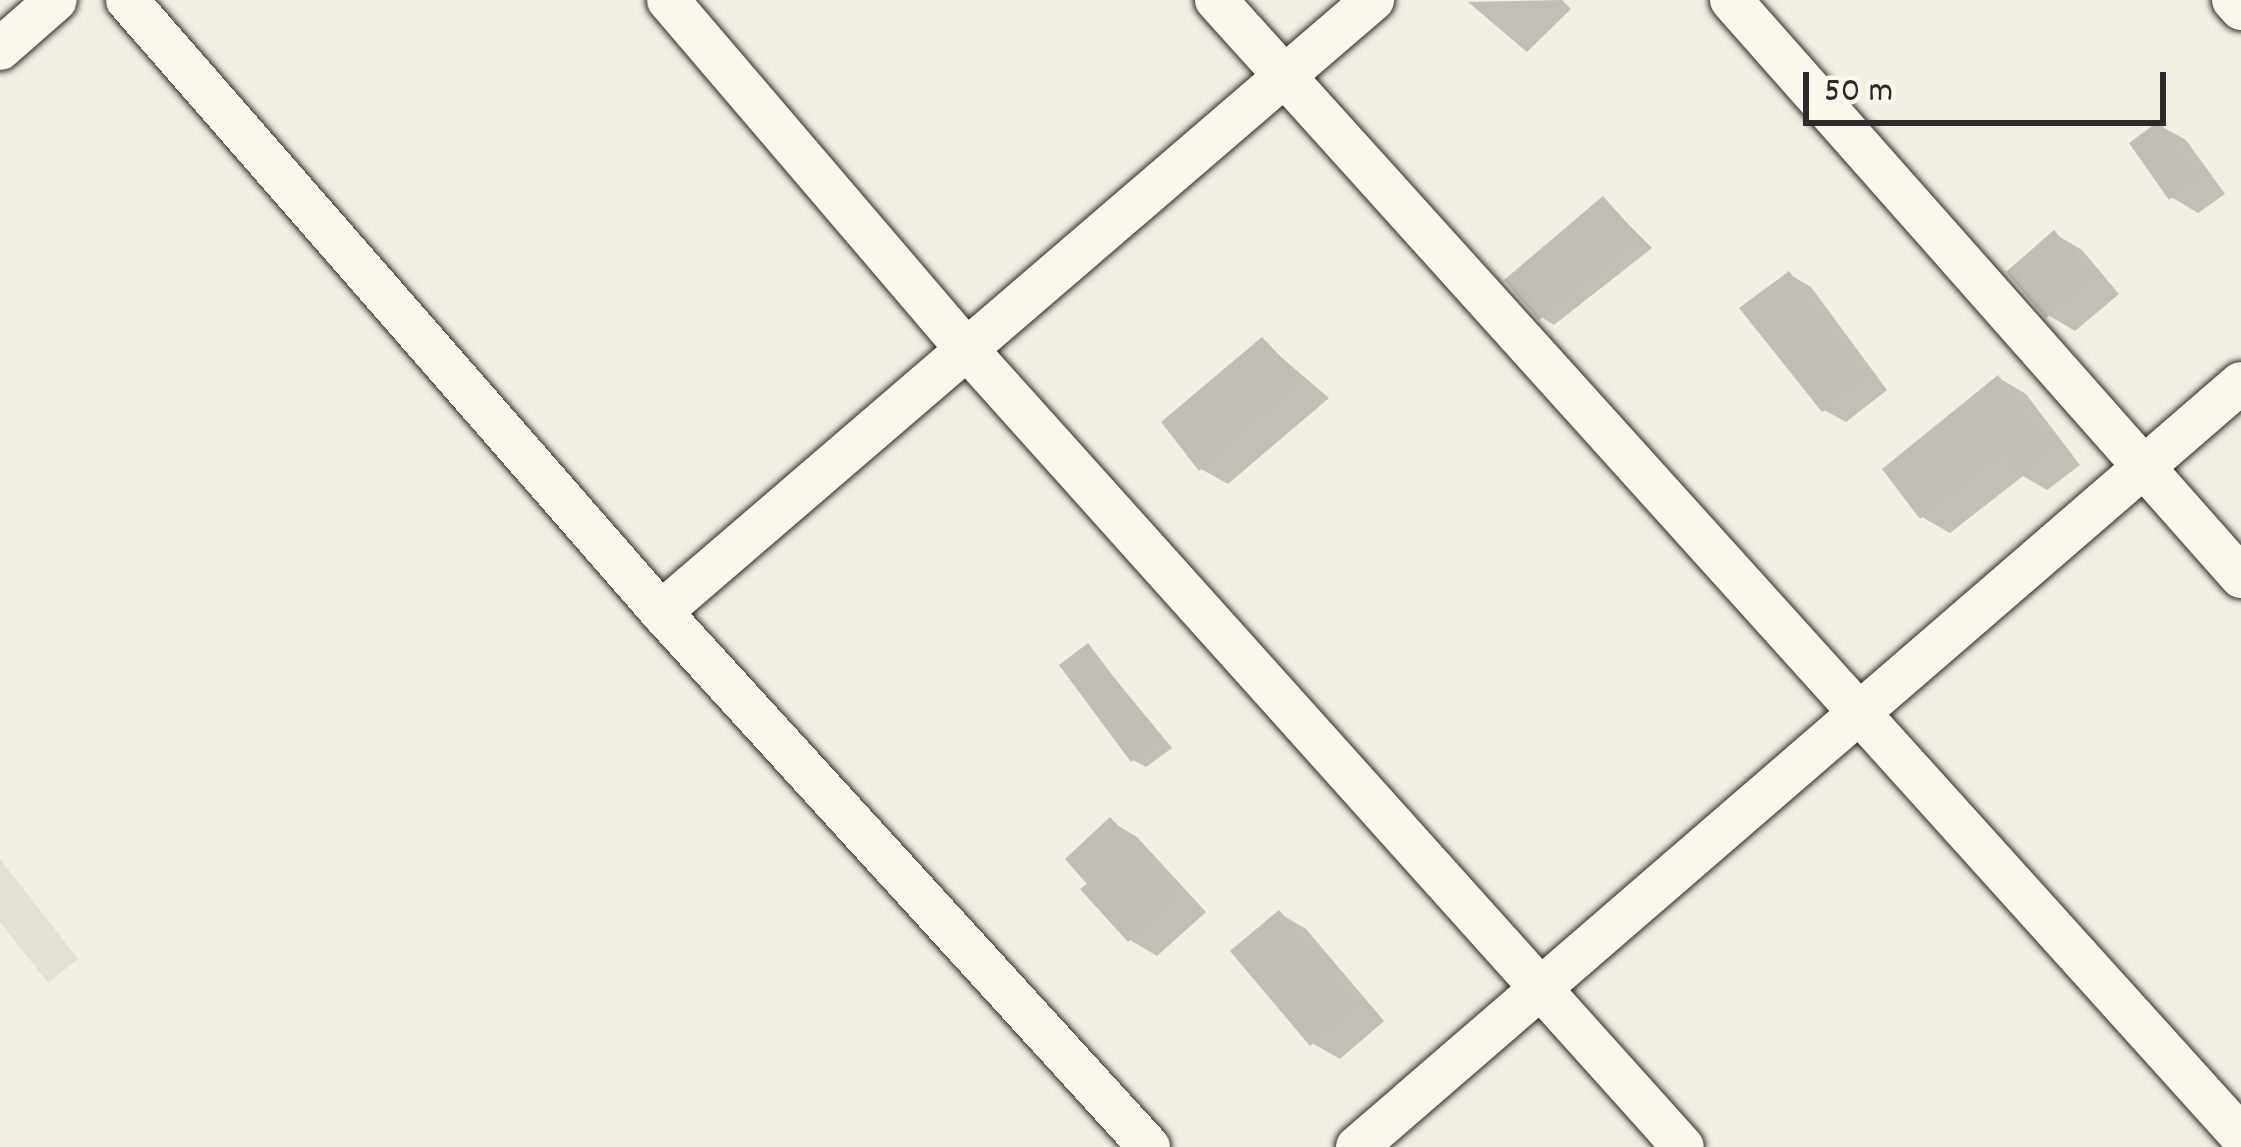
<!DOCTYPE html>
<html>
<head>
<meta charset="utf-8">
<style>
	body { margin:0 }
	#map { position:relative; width:2241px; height:1147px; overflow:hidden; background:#f3efe4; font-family:Dekko,sans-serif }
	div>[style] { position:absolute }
	.built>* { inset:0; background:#e4e0d6 }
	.shadow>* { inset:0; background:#0003 }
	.building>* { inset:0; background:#c0beb6 }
	.roads { filter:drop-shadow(0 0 3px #2b2b2b) drop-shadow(0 0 3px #2b2b2b) }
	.street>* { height:42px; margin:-21px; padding:0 21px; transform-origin:21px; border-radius:21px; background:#fbf7ec }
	span { translate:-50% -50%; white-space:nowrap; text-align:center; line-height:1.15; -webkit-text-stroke:10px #fbf7ec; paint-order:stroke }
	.scale { position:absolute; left:1803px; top:72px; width:363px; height:54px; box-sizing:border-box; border:6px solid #2b2b2b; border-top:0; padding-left:15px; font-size:36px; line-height:42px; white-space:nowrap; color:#2b2b2b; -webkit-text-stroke:9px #fbf7ec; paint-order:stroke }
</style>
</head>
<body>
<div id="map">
	<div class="built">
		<i style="clip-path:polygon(0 859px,78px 959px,48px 983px,0 922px)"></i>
	</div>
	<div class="shadow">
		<i style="clip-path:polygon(1562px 0,1571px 9px,1527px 52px,1468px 2px)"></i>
		<i style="clip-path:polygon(2159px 125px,2186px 140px,2225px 194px,2198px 213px,2171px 197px)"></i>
		<i style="clip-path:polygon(1603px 199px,1652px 248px,1554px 325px,1541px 317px)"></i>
		<i style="clip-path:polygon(2055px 234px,2082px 250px,2119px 294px,2075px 331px,2048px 315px)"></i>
		<i style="clip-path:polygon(1789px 274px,1811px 287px,1887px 390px,1846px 422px,1824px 410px)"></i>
		<i style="clip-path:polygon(1262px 341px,1329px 398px,1228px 484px,1201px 469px)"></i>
		<i style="clip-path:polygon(1999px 378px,2026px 394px,2080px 465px,2047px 490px,2023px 476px,1950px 533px,1922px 517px)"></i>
		<i style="clip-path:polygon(1088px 646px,1172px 748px,1146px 767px,1133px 760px)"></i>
		<i style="clip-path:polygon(1110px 821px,1137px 837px,1206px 912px,1157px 956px,1130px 940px,1085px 890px)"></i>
		<i style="clip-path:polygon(1279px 913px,1306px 929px,1384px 1021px,1340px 1059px,1312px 1043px)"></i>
	</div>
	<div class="building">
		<i style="clip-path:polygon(2159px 121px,2199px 177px,2169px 200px,2129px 143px)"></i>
		<i style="clip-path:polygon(1603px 196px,1641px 239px,1539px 320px,1504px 280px)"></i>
		<i style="clip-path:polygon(2054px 230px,2093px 277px,2046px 318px,2006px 272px)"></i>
		<i style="clip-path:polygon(1789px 271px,1867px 377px,1822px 412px,1739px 308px)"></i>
		<i style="clip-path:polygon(1262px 337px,1304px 381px,1199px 471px,1161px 422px)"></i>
		<i style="clip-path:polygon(1998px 375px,2055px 448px,2018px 476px,2002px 456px,1920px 519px,1882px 469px)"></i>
		<i style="clip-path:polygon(1088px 643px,1161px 740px,1131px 762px,1059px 665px)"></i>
		<i style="clip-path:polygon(1110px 817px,1181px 895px,1128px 942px,1080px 889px,1087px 884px,1065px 859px)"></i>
		<i style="clip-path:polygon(1279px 910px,1359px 1004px,1310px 1046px,1230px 951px)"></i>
	</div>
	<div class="roads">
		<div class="street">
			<i style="left:127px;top:0;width:812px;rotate:48.89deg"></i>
			<i style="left:661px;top:612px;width:724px;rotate:47.63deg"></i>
			<i style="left:668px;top:0;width:455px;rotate:49.5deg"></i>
			<i style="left:964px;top:346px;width:1076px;rotate:48.09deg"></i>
			<i style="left:1216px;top:0;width:1530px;rotate:47.94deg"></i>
			<i style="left:1731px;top:0;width:770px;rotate:48.53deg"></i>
			<i style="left:2233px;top:0;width:12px;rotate:48deg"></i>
			<i style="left:0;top:49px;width:74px;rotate:-41.2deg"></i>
			<i style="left:661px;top:612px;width:939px;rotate:-40.68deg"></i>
			<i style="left:1357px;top:1147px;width:1168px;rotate:-40.84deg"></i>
		</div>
	</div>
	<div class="scale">50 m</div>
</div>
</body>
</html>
